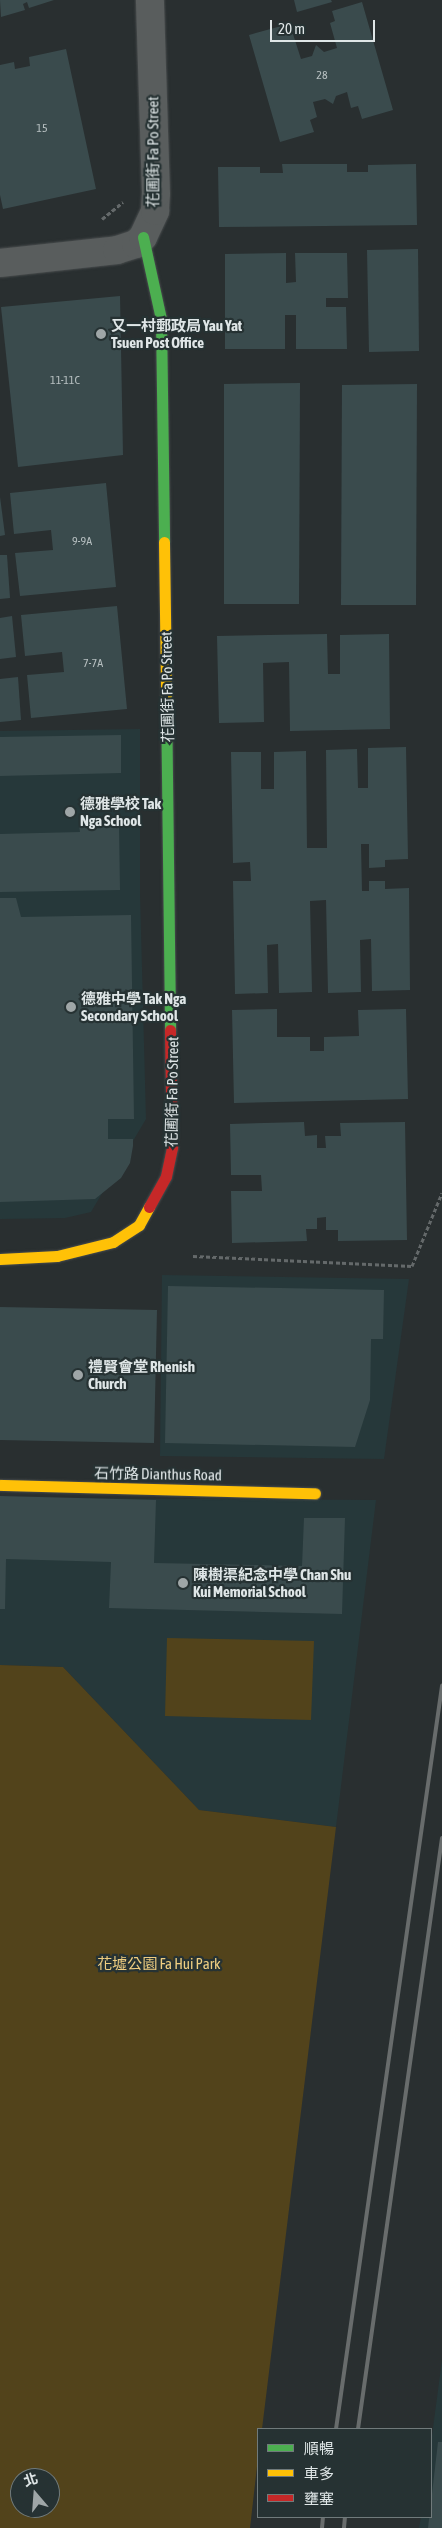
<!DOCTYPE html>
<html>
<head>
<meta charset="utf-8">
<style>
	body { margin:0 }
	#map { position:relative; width:442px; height:2528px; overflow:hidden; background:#292f30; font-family:"Asap Condensed","Noto Sans TC",sans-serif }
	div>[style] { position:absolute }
	.built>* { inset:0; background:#26383a }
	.green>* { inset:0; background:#52431b }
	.building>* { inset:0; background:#3a4b4d }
	.path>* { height:3px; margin-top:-1.5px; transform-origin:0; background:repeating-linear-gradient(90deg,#64696a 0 4px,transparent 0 6.5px) }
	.roads { filter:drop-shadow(0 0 1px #484c4d) drop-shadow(0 0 1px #484c4d) }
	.street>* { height:28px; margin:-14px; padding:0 14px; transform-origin:14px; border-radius:14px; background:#595d5d }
	.fast>* { height:11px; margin:-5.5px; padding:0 5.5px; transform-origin:5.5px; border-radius:5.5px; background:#4caf50 }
	.slow>* { height:11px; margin:-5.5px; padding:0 5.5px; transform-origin:5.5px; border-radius:5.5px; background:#ffc107 }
	.jam>* { height:11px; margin:-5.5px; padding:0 5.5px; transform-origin:5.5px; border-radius:5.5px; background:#c62828 }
	.rail>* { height:4px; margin:-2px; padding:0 2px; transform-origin:2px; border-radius:2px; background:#686c6c }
	.dots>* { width:14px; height:14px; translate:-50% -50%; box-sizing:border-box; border:2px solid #263233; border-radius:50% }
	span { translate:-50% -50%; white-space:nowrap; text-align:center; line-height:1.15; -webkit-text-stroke:4.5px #263233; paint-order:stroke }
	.number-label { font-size:12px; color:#b6bfc0 }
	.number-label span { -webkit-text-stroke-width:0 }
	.street-label { font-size:15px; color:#dfe6e7 }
	.poi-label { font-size:15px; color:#dfe6e7; font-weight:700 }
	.left { translate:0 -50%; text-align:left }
	.park-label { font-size:15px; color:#efce81 }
	.legend { position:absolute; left:257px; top:2428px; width:175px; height:90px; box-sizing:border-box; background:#263233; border:1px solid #707a7b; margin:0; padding:6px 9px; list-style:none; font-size:15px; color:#dfe6e7 }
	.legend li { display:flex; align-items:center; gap:10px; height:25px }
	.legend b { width:25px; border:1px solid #707a7b }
	.north { position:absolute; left:10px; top:2468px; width:50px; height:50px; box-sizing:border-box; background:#263233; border:1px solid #707a7b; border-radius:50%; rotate:342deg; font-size:14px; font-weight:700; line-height:20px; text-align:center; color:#dfe6e7 }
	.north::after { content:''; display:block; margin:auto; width:18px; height:22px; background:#9fa6a7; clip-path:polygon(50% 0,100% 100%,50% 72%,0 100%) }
	.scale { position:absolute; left:270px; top:20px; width:105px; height:22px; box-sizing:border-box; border:2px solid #dfe6e7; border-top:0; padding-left:6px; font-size:15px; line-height:18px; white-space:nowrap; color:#dfe6e7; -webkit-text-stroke:4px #263233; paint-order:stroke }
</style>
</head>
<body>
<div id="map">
	<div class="built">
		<i style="clip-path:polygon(140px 729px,140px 893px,146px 1119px,91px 1212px,65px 1218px,0 1219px,0 731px)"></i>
		<i style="clip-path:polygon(162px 1275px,409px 1279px,384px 1459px,160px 1456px)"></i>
		<i style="clip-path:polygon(0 1498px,376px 1500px,336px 1827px,199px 1810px,63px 1667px,0 1665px)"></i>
		<i style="clip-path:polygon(442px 2360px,442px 2528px,419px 2528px,421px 2517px,431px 2517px,431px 2443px)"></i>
	</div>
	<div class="green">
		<i style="clip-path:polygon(167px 1638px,314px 1641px,311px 1720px,165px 1716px)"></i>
		<i style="clip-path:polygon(evenodd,0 1665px,63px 1667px,199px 1810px,336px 1827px,262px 2429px,258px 2429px,258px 2458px,250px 2528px,0 2528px,0 1665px,20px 2478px,50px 2478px,50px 2508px,20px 2508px,20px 2478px)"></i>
	</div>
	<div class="building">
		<i style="clip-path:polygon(0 0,54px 0,29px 8px,27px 2px,23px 4px,25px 10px,1px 17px)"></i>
		<i style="clip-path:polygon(294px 0,331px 0,332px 2px,297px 12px)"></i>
		<i style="clip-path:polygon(362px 2px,393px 110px,362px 119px,358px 106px,351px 108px,347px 92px,336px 96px,333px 104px,325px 99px,313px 102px,317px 117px,310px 120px,314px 132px,280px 142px,249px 35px,285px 25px,288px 36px,293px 34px,301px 59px,312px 56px,316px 45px,324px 52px,337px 48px,330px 23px,335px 21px,332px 11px)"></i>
		<i style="clip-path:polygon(66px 49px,96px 189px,3px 209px,0 195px,0 65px,14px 62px,15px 69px,30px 66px,29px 57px)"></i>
		<i style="clip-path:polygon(282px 164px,347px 164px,347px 172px,368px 172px,368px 165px,416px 164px,417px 225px,219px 227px,218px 167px,260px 167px,260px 173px,283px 173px)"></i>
		<i style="clip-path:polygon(418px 249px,419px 351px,369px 352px,367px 250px)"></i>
		<i style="clip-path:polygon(286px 253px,286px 283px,296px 282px,295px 253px,347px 253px,348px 298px,326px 298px,326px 307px,346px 307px,347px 349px,296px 349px,296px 315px,285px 315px,285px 349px,225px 349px,225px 254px)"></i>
		<i style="clip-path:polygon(120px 296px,123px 455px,18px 467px,1px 307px)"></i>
		<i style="clip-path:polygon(300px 383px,299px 604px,224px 604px,224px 384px)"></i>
		<i style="clip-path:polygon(417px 384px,416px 605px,341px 605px,342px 385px)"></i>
		<i style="clip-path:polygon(106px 483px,116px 587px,20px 596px,15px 553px,53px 550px,51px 530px,14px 534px,10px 493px)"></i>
		<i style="clip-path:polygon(0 497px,5px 535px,0 536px)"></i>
		<i style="clip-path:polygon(0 555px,7px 555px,10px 598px,0 599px)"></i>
		<i style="clip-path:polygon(117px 606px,127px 709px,31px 718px,27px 675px,64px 672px,62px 652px,25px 656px,21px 615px)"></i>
		<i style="clip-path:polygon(12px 616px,16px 657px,0 659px,0 618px)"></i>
		<i style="clip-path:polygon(327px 634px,328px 674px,340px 674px,340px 635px,389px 634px,390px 729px,290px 731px,289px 662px,263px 663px,264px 722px,219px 723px,217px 636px)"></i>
		<i style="clip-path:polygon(18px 677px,21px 720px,0 722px,0 679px)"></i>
		<i style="clip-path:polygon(121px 735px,121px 773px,0 776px,0 737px)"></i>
		<i style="clip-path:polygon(406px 747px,408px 859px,385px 860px,385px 867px,369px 868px,369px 844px,361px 844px,362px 891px,369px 891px,369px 881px,385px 881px,385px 889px,409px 888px,410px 990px,372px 991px,371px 939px,360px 940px,361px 992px,328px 993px,326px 900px,310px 901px,312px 992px,279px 993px,278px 944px,267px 945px,268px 993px,235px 994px,233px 881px,251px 881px,250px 862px,233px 863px,231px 752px,261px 752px,261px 789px,274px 789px,274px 752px,306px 751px,307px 848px,327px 848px,326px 750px,357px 749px,358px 788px,368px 788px,368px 748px)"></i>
		<i style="clip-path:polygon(79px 825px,119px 825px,120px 890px,0 892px,0 834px,80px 832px)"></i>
		<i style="clip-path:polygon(0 898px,16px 898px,21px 917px,131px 915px,134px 1119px,108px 1119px,108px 1139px,133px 1139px,133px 1146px,130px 1163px,121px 1178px,95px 1199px,0 1202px)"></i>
		<i style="clip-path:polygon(277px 1009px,277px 1037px,310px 1037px,310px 1051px,324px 1051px,324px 1037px,359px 1036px,358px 1010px,406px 1009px,408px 1099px,234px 1103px,232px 1010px)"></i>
		<i style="clip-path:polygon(304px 1122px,305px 1136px,317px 1135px,317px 1148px,326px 1148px,325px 1136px,341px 1136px,340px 1123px,405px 1122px,407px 1240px,338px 1241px,338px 1230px,326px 1230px,326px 1217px,317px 1218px,317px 1229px,306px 1229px,307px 1241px,232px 1243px,231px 1191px,262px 1191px,261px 1175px,231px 1175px,230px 1124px)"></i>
		<i style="clip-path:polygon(168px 1286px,384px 1290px,383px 1339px,371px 1339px,370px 1400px,355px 1447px,165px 1443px)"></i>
		<i style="clip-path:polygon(0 1307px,157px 1310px,154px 1443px,0 1440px)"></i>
		<i style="clip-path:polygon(0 1496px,156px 1500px,154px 1563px,302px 1566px,304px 1518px,345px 1518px,342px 1614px,109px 1608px,111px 1562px,6px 1559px,5px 1609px,0 1609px)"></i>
		<i style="clip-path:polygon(438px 2442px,442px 2442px,442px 2528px,428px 2528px)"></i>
	</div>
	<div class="path">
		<i style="left:102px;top:219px;width:27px;rotate:-39deg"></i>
		<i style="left:193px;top:1256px;width:219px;rotate:2.6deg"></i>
		<i style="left:412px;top:1266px;width:79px;rotate:-67.7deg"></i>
	</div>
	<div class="roads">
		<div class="street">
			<i style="left:0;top:263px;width:118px;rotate:-6.3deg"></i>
			<i style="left:117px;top:250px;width:20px;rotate:-18deg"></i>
			<i style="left:136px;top:244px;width:10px;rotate:-45deg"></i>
			<i style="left:143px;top:237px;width:29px;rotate:-65deg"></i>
			<i style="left:155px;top:211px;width:17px;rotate:-87deg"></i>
			<i style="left:156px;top:194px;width:194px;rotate:-91.8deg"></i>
		</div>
		<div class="fast">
			<i style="left:143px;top:237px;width:84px;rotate:77.6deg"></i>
			<i style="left:161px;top:319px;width:223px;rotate:89.2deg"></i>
			<i style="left:166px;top:694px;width:336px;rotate:89.3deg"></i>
		</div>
		<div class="slow">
			<i style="left:164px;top:542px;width:152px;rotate:89.2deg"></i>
			<i style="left:0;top:1259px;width:57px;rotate:-3deg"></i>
			<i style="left:57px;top:1256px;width:58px;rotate:-14deg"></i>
			<i style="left:113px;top:1242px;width:31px;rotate:-33deg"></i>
			<i style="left:139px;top:1225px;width:21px;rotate:-61deg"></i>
			<i style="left:0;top:1485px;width:315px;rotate:1.5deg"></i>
		</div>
		<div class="jam">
			<i style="left:149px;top:1207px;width:35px;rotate:-61deg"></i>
			<i style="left:166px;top:1176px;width:30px;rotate:-78deg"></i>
			<i style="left:172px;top:1147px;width:117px;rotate:-91deg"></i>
		</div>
	</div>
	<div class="rail">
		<i style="left:336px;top:2429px;width:751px;rotate:-81.88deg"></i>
		<i style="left:358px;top:2429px;width:597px;rotate:-81.91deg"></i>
		<i style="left:322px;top:2528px;width:11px;rotate:-85deg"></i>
		<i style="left:344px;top:2528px;width:11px;rotate:-85deg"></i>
	</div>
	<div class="dots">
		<i style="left:101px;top:334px;background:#9fa6a7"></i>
		<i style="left:70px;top:812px;background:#9fa6a7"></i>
		<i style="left:71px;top:1007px;background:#9fa6a7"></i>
		<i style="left:78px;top:1375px;background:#9fa6a7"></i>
		<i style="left:183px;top:1583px;background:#9fa6a7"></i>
	</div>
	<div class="number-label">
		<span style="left:322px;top:76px">28</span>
		<span style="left:42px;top:129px">15</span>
		<span style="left:65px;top:381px">11-11C</span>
		<span style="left:82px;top:542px">9-9A</span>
		<span style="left:93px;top:664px">7-7A</span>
	</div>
	<div class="street-label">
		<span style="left:153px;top:152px;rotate:-90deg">花圃街 Fa Po Street</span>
		<span style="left:167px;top:687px;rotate:-91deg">花圃街 Fa Po Street</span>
		<span style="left:172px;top:1092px;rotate:-89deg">花圃街 Fa Po Street</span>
		<span style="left:158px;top:1474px;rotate:1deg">石竹路 Dianthus Road</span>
	</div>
	<div class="poi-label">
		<span class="left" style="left:111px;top:334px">又一村郵政局 Yau Yat<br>Tsuen Post Office</span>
		<span class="left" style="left:80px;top:812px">德雅學校 Tak<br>Nga School</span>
		<span class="left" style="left:81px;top:1007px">德雅中學 Tak Nga<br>Secondary School</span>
		<span class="left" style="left:88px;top:1375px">禮賢會堂 Rhenish<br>Church</span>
		<span class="left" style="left:193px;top:1583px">陳樹渠紀念中學 Chan Shu<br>Kui Memorial School</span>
	</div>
	<div class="park-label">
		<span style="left:159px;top:1964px">花墟公園 Fa Hui Park</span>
	</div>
	<ul class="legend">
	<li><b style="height:6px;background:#4caf50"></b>順暢</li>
	<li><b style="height:6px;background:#ffc107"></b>車多</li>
	<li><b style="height:6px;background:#c62828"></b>壅塞</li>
	</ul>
	<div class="north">北</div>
	<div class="scale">20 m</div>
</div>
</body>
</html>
